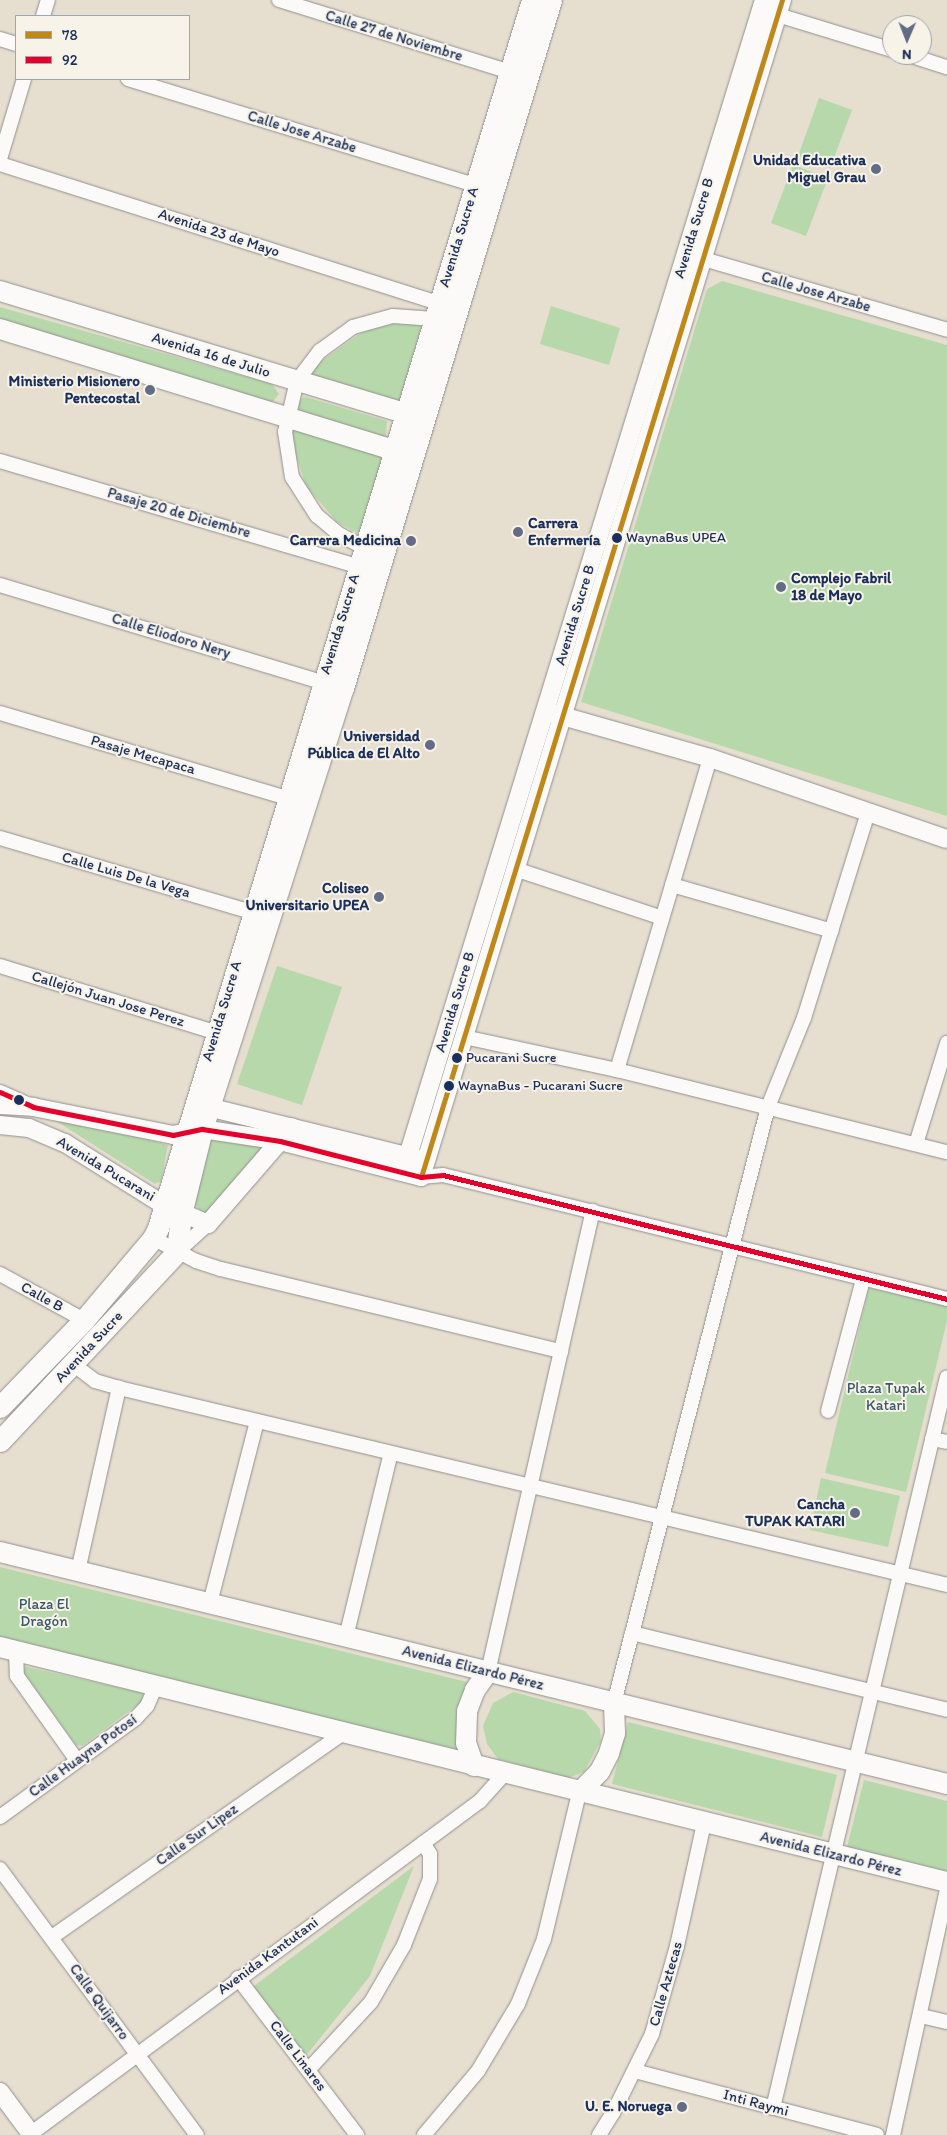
<!DOCTYPE html>
<html>
<head>
<meta charset="utf-8">
<style>
	body { margin:0 }
	#map { position:relative; width:947px; height:2135px; overflow:hidden; background:#e6decf; font-family:Itim,sans-serif }
	div>[style] { position:absolute }
	.green>* { inset:0; background:#b7d8aa }
	.roads { filter:drop-shadow(0 0 1px #919090) drop-shadow(0 0 1px #919090) }
	.minor>* { height:14px; margin:-7px; padding:0 7px; transform-origin:7px; border-radius:7px; background:#fbfaf8 }
	.tertiary>* { height:18px; margin:-9px; padding:0 9px; transform-origin:9px; border-radius:9px; background:#fbfaf8 }
	.secondary>* { height:20px; margin:-10px; padding:0 10px; transform-origin:10px; border-radius:10px; background:#fbfaf8 }
	.primary>* { height:21px; margin:-10.5px; padding:0 10.5px; transform-origin:10.5px; border-radius:10.5px; background:#fbfaf8 }
	.bus-1>* { height:5px; margin:-2.5px; padding:0 2.5px; transform-origin:2.5px; border-radius:2.5px; background:#c08818 }
	.bus-2>* { height:5px; margin:-2.5px; padding:0 2.5px; transform-origin:2.5px; border-radius:2.5px; background:#e4002b }
	.dots>* { width:14px; height:14px; translate:-50% -50%; box-sizing:border-box; border:2px solid #f7f3e8; border-radius:50% }
	span { translate:-50% -50%; white-space:nowrap; text-align:center; line-height:1.15; -webkit-text-stroke:4px #f7f3e8; paint-order:stroke }
	.bus-label { font-size:14px; color:#1b2f5e }
	.left { translate:0 -50%; text-align:left }
	.street-label { font-size:15px; color:#1b2f5e }
	.poi-label { font-size:15px; color:#1b2f5e; font-weight:700 }
	.right { translate:-100% -50%; text-align:right }
	.park-label { font-size:15px; color:#385869 }
	.legend { position:absolute; left:15px; top:15px; width:175px; height:65px; box-sizing:border-box; background:#f7f3e8; border:1px solid #9fa5b1; margin:0; padding:6px 9px; list-style:none; font-size:15px; color:#1b2f5e }
	.legend li { display:flex; align-items:center; gap:10px; height:25px }
	.legend b { width:25px; border:1px solid #9fa5b1 }
	.north { position:absolute; left:882px; top:15px; width:50px; height:50px; box-sizing:border-box; background:#f7f3e8; border:1px solid #9fa5b1; border-radius:50%; rotate:181deg; font-size:14px; font-weight:700; line-height:20px; text-align:center; color:#1b2f5e }
	.north::after { content:''; display:block; margin:auto; width:18px; height:22px; background:#626c86; clip-path:polygon(50% 0,100% 100%,50% 72%,0 100%) }
</style>
</head>
<body>
<div id="map">
	<div class="green">
		<i style="clip-path:polygon(819px 98px,852px 110px,830px 168px,798px 156px)"></i>
		<i style="clip-path:polygon(793px 165px,828px 178px,806px 236px,771px 223px)"></i>
		<i style="clip-path:polygon(722px 281px,947px 345px,947px 816px,581px 702px,707px 289px)"></i>
		<i style="clip-path:polygon(551px 306px,620px 328px,609px 365px,540px 344px)"></i>
		<i style="clip-path:polygon(0 307px,272px 384px,279px 394px,272px 403px,0 328px)"></i>
		<i style="clip-path:polygon(400px 323px,422px 325px,400px 400px,395px 403px,309px 375px,320px 362px,361px 333px,383px 325px)"></i>
		<i style="clip-path:polygon(306px 397px,387px 421px,386px 436px,382px 437px,297px 410px,299px 399px)"></i>
		<i style="clip-path:polygon(296px 428px,379px 452px,383px 457px,361px 530px,357px 533px,337px 522px,306px 486px,291px 440px,290px 432px)"></i>
		<i style="clip-path:polygon(277px 966px,342px 987px,302px 1105px,237px 1084px)"></i>
		<i style="clip-path:polygon(54px 1115px,168px 1145px,161px 1181px,155px 1184px,53px 1119px)"></i>
		<i style="clip-path:polygon(214px 1137px,260px 1145px,262px 1149px,207px 1213px,202px 1213px,193px 1202px,210px 1141px)"></i>
		<i style="clip-path:polygon(869px 1288px,947px 1306px,947px 1321px,906px 1492px,825px 1473px)"></i>
		<i style="clip-path:polygon(821px 1478px,900px 1496px,888px 1547px,810px 1530px)"></i>
		<i style="clip-path:polygon(0 1567px,475px 1684px,459px 1710px,456px 1726px,459px 1750px,0 1638px)"></i>
		<i style="clip-path:polygon(18px 1665px,143px 1693px,143px 1701px,82px 1746px,76px 1745px)"></i>
		<i style="clip-path:polygon(513px 1692px,585px 1711px,600px 1729px,601px 1741px,584px 1772px,568px 1778px,498px 1759px,487px 1744px,483px 1726px,493px 1703px)"></i>
		<i style="clip-path:polygon(628px 1722px,837px 1775px,822px 1837px,612px 1784px)"></i>
		<i style="clip-path:polygon(864px 1780px,947px 1801px,947px 1871px,847px 1847px)"></i>
		<i style="clip-path:polygon(414px 1866px,370px 1976px,305px 2057px,250px 1989px)"></i>
	</div>
	<div class="roads">
		<div class="minor">
			<i style="left:279px;top:0;width:242px;rotate:17.3deg"></i>
			<i style="left:768px;top:12px;width:130px;rotate:17deg"></i>
			<i style="left:43px;top:16px;width:17px;rotate:-73deg"></i>
			<i style="left:0;top:39px;width:17px;rotate:17deg"></i>
			<i style="left:909px;top:55px;width:40px;rotate:18deg"></i>
			<i style="left:128px;top:79px;width:363px;rotate:17deg"></i>
			<i style="left:0;top:159px;width:84px;rotate:-73.3deg"></i>
			<i style="left:0;top:164px;width:460px;rotate:17.6deg"></i>
			<i style="left:693px;top:256px;width:265px;rotate:16.2deg"></i>
			<i style="left:0;top:461px;width:372px;rotate:16.4deg"></i>
			<i style="left:363px;top:547px;width:26px;rotate:-152deg"></i>
			<i style="left:340px;top:535px;width:30px;rotate:-140deg"></i>
			<i style="left:317px;top:516px;width:46px;rotate:-122.7deg"></i>
			<i style="left:292px;top:477px;width:46px;rotate:-98.8deg"></i>
			<i style="left:285px;top:432px;width:52px;rotate:-76.8deg"></i>
			<i style="left:297px;top:381px;width:38px;rotate:-53deg"></i>
			<i style="left:320px;top:351px;width:41px;rotate:-36deg"></i>
			<i style="left:353px;top:327px;width:41px;rotate:-15.4deg"></i>
			<i style="left:393px;top:316px;width:41px;rotate:4.2deg"></i>
			<i style="left:0;top:585px;width:347px;rotate:16.8deg"></i>
			<i style="left:0;top:713px;width:299px;rotate:16.5deg"></i>
			<i style="left:0;top:838px;width:263px;rotate:16.4deg"></i>
			<i style="left:515px;top:869px;width:155px;rotate:18.4deg"></i>
			<i style="left:672px;top:885px;width:166px;rotate:16deg"></i>
			<i style="left:0;top:966px;width:225px;rotate:17.1deg"></i>
			<i style="left:464px;top:1037px;width:157px;rotate:12.2deg"></i>
			<i style="left:617px;top:1070px;width:340px;rotate:14deg"></i>
			<i style="left:617px;top:1070px;width:326px;rotate:-73.4deg"></i>
			<i style="left:0;top:1092px;width:30px;rotate:24deg"></i>
			<i style="left:916px;top:1144px;width:106px;rotate:-72.9deg"></i>
			<i style="left:421px;top:1177px;width:22px;rotate:-5deg"></i>
			<i style="left:443px;top:1175px;width:519px;rotate:13.82deg"></i>
			<i style="left:153px;top:1238px;width:49px;rotate:28.1deg"></i>
			<i style="left:196px;top:1261px;width:26px;rotate:18deg"></i>
			<i style="left:221px;top:1269px;width:350px;rotate:13.6deg"></i>
			<i style="left:177px;top:1252px;width:42px;rotate:-42.1deg"></i>
			<i style="left:0;top:1274px;width:96px;rotate:28.7deg"></i>
			<i style="left:74px;top:1365px;width:26px;rotate:37deg"></i>
			<i style="left:95px;top:1381px;width:25px;rotate:16deg"></i>
			<i style="left:119px;top:1388px;width:851px;rotate:13.38deg"></i>
			<i style="left:828px;top:1411px;width:137px;rotate:-75.1deg"></i>
			<i style="left:932px;top:1439px;width:15px;rotate:11deg"></i>
			<i style="left:78px;top:1571px;width:188px;rotate:-77.4deg"></i>
			<i style="left:210px;top:1603px;width:188px;rotate:-75.5deg"></i>
			<i style="left:632px;top:1633px;width:324px;rotate:13.7deg"></i>
			<i style="left:346px;top:1637px;width:189px;rotate:-76.3deg"></i>
			<i style="left:16px;top:1651px;width:25px;rotate:88deg"></i>
			<i style="left:17px;top:1676px;width:102px;rotate:54.6deg"></i>
			<i style="left:488px;top:1672px;width:473px;rotate:-77.2deg"></i>
			<i style="left:614px;top:1703px;width:616px;rotate:-75.51deg"></i>
			<i style="left:768px;top:1107px;width:96px;rotate:-68deg"></i>
			<i style="left:804px;top:1018px;width:215px;rotate:-72.7deg"></i>
			<i style="left:0;top:1817px;width:167px;rotate:-36deg"></i>
			<i style="left:135px;top:1719px;width:18px;rotate:-47deg"></i>
			<i style="left:147px;top:1706px;width:22px;rotate:-66deg"></i>
			<i style="left:0;top:1869px;width:331px;rotate:53.5deg"></i>
			<i style="left:52px;top:1937px;width:355px;rotate:-35deg"></i>
			<i style="left:238px;top:1978px;width:197px;rotate:52.8deg"></i>
			<i style="left:921px;top:2016px;width:27px;rotate:13deg"></i>
			<i style="left:309px;top:2069px;width:91px;rotate:-47.2deg"></i>
			<i style="left:371px;top:2002px;width:66px;rotate:-59.9deg"></i>
			<i style="left:404px;top:1945px;width:71px;rotate:-68.5deg"></i>
			<i style="left:430px;top:1879px;width:25px;rotate:-90deg"></i>
			<i style="left:430px;top:1854px;width:13px;rotate:-122deg"></i>
			<i style="left:635px;top:2071px;width:250px;rotate:14.8deg"></i>
			<i style="left:773px;top:2108px;width:751px;rotate:-76.61deg"></i>
			<i style="left:29px;top:2135px;width:561px;rotate:-36.52deg"></i>
			<i style="left:480px;top:1801px;width:36px;rotate:-48deg"></i>
			<i style="left:424px;top:2135px;width:84px;rotate:-49.8deg"></i>
			<i style="left:478px;top:2071px;width:78px;rotate:-59.2deg"></i>
			<i style="left:518px;top:2004px;width:70px;rotate:-68.2deg"></i>
			<i style="left:544px;top:1939px;width:150px;rotate:-76.5deg"></i>
			<i style="left:599px;top:2135px;width:26px;rotate:-58deg"></i>
			<i style="left:613px;top:2113px;width:88px;rotate:-63.7deg"></i>
			<i style="left:652px;top:2034px;width:91px;rotate:-74.1deg"></i>
			<i style="left:677px;top:1946px;width:126px;rotate:-77.6deg"></i>
			<i style="left:893px;top:2135px;width:252px;rotate:-77.6deg"></i>
		</div>
		<div class="tertiary">
			<i style="left:552px;top:713px;width:164px;rotate:15.9deg"></i>
			<i style="left:710px;top:758px;width:250px;rotate:18.9deg"></i>
			<i style="left:196px;top:1104px;width:229px;rotate:13.9deg"></i>
			<i style="left:0;top:1105px;width:33px;rotate:3deg"></i>
			<i style="left:33px;top:1107px;width:143px;rotate:11.3deg"></i>
			<i style="left:173px;top:1135px;width:30px;rotate:-12deg"></i>
			<i style="left:202px;top:1129px;width:79px;rotate:8.7deg"></i>
			<i style="left:280px;top:1141px;width:146px;rotate:14.3deg"></i>
			<i style="left:421px;top:1177px;width:1231px;rotate:-72.95deg"></i>
			<i style="left:0;top:1125px;width:29px;rotate:6deg"></i>
			<i style="left:29px;top:1128px;width:39px;rotate:23deg"></i>
			<i style="left:65px;top:1143px;width:117px;rotate:32.1deg"></i>
			<i style="left:164px;top:1205px;width:48px;rotate:23.4deg"></i>
			<i style="left:208px;top:1224px;width:128px;rotate:-49.1deg"></i>
			<i style="left:403px;top:1172px;width:1226px;rotate:-72.88deg"></i>
			<i style="left:0;top:2092px;width:54px;rotate:53.3deg"></i>
		</div>
		<div class="secondary">
			<i style="left:0;top:291px;width:440px;rotate:16.8deg"></i>
			<i style="left:0;top:329px;width:428px;rotate:17.1deg"></i>
			<i style="left:0;top:1552px;width:975px;rotate:13.77deg"></i>
			<i style="left:0;top:1647px;width:976px;rotate:13.94deg"></i>
			<i style="left:474px;top:1766px;width:24px;rotate:-109deg"></i>
			<i style="left:466px;top:1743px;width:32px;rotate:-88deg"></i>
			<i style="left:467px;top:1711px;width:22px;rotate:-69deg"></i>
			<i style="left:475px;top:1690px;width:22px;rotate:-54deg"></i>
			<i style="left:579px;top:1793px;width:30px;rotate:-46deg"></i>
			<i style="left:600px;top:1771px;width:20px;rotate:-63deg"></i>
			<i style="left:609px;top:1753px;width:21px;rotate:-73deg"></i>
			<i style="left:615px;top:1733px;width:30px;rotate:-92deg"></i>
		</div>
		<div class="primary">
			<i style="left:0;top:1407px;width:121px;rotate:-46deg"></i>
			<i style="left:84px;top:1320px;width:107px;rotate:-49.9deg"></i>
			<i style="left:153px;top:1238px;width:11px;rotate:-63deg"></i>
			<i style="left:158px;top:1228px;width:1284px;rotate:-73.06deg"></i>
			<i style="left:0;top:1441px;width:259px;rotate:-46.9deg"></i>
			<i style="left:177px;top:1252px;width:38px;rotate:-84deg"></i>
			<i style="left:181px;top:1214px;width:88px;rotate:-76.1deg"></i>
			<i style="left:202px;top:1129px;width:463px;rotate:-72.3deg"></i>
			<i style="left:343px;top:688px;width:719px;rotate:-73.18deg"></i>
		</div>
	</div>
	<div class="bus-1">
		<i style="left:421px;top:1177px;width:1231px;rotate:-72.95deg"></i>
	</div>
	<div class="bus-2">
		<i style="left:0;top:1092px;width:36px;rotate:24deg"></i>
		<i style="left:33px;top:1107px;width:143px;rotate:11.3deg"></i>
		<i style="left:173px;top:1135px;width:30px;rotate:-12deg"></i>
		<i style="left:202px;top:1129px;width:79px;rotate:8.7deg"></i>
		<i style="left:280px;top:1141px;width:146px;rotate:14.3deg"></i>
		<i style="left:421px;top:1177px;width:22px;rotate:-5deg"></i>
		<i style="left:443px;top:1175px;width:519px;rotate:13.82deg"></i>
	</div>
	<div class="dots">
		<i style="left:876px;top:169px;background:#626c86"></i>
		<i style="left:150px;top:390px;background:#626c86"></i>
		<i style="left:518px;top:532px;background:#626c86"></i>
		<i style="left:617px;top:538px;background:#1b2f5e"></i>
		<i style="left:411px;top:541px;background:#626c86"></i>
		<i style="left:781px;top:587px;background:#626c86"></i>
		<i style="left:430px;top:745px;background:#626c86"></i>
		<i style="left:379px;top:897px;background:#626c86"></i>
		<i style="left:457px;top:1058px;background:#1b2f5e"></i>
		<i style="left:449px;top:1086px;background:#1b2f5e"></i>
		<i style="left:19px;top:1100px;background:#1b2f5e"></i>
		<i style="left:855px;top:1513px;background:#626c86"></i>
		<i style="left:682px;top:2107px;background:#626c86"></i>
	</div>
	<div class="bus-label">
		<span class="left" style="left:626px;top:538px">WaynaBus UPEA</span>
		<span class="left" style="left:466px;top:1058px">Pucarani Sucre</span>
		<span class="left" style="left:458px;top:1086px">WaynaBus - Pucarani Sucre</span>
	</div>
	<div class="street-label">
		<span style="left:394px;top:36px;rotate:17deg">Calle 27 de Noviembre</span>
		<span style="left:302px;top:132px;rotate:17deg">Calle Jose Arzabe</span>
		<span style="left:694px;top:228px;rotate:-73deg">Avenida Sucre B</span>
		<span style="left:219px;top:233px;rotate:18deg">Avenida 23 de Mayo</span>
		<span style="left:459px;top:237px;rotate:-73deg">Avenida Sucre A</span>
		<span style="left:816px;top:292px;rotate:16deg">Calle Jose Arzabe</span>
		<span style="left:211px;top:355px;rotate:17deg">Avenida 16 de Julio</span>
		<span style="left:179px;top:513px;rotate:16deg">Pasaje 20 de Diciembre</span>
		<span style="left:575px;top:615px;rotate:-73deg">Avenida Sucre B</span>
		<span style="left:340px;top:624px;rotate:-73deg">Avenida Sucre A</span>
		<span style="left:171px;top:636px;rotate:17deg">Calle Eliodoro Nery</span>
		<span style="left:143px;top:755px;rotate:16deg">Pasaje Mecapaca</span>
		<span style="left:126px;top:875px;rotate:16deg">Calle Luis De la Vega</span>
		<span style="left:108px;top:999px;rotate:17deg">Callejón Juan Jose Perez</span>
		<span style="left:455px;top:1002px;rotate:-73deg">Avenida Sucre B</span>
		<span style="left:222px;top:1011px;rotate:-73deg">Avenida Sucre A</span>
		<span style="left:106px;top:1169px;rotate:31deg">Avenida Pucarani</span>
		<span style="left:42px;top:1297px;rotate:29deg">Calle B</span>
		<span style="left:89px;top:1347px;rotate:-47deg">Avenida Sucre</span>
		<span style="left:473px;top:1668px;rotate:14deg">Avenida Elizardo Pérez</span>
		<span style="left:83px;top:1756px;rotate:-36deg">Calle Huayna Potosí</span>
		<span style="left:197px;top:1835px;rotate:-35deg">Calle Sur Lipez</span>
		<span style="left:831px;top:1854px;rotate:14deg">Avenida Elizardo Pérez</span>
		<span style="left:268px;top:1956px;rotate:-36deg">Avenida Kantutani</span>
		<span style="left:666px;top:1984px;rotate:-74deg">Calle Aztecas</span>
		<span style="left:99px;top:2002px;rotate:54deg">Calle Quijarro</span>
		<span style="left:298px;top:2056px;rotate:53deg">Calle Linares</span>
		<span style="left:756px;top:2103px;rotate:15deg">Inti Raymi</span>
	</div>
	<div class="poi-label">
		<span class="right" style="left:866px;top:169px">Unidad Educativa<br>Miguel Grau</span>
		<span class="right" style="left:140px;top:390px">Ministerio Misionero<br>Pentecostal</span>
		<span class="left" style="left:528px;top:532px">Carrera<br>Enfermería</span>
		<span class="right" style="left:401px;top:541px">Carrera Medicina</span>
		<span class="left" style="left:791px;top:587px">Complejo Fabril<br>18 de Mayo</span>
		<span class="right" style="left:420px;top:745px">Universidad<br>Pública de El Alto</span>
		<span class="right" style="left:369px;top:897px">Coliseo<br>Universitario UPEA</span>
		<span class="right" style="left:845px;top:1513px">Cancha<br>TUPAK KATARI</span>
		<span class="right" style="left:672px;top:2107px">U. E. Noruega</span>
	</div>
	<div class="park-label">
		<span style="left:886px;top:1397px">Plaza Tupak<br>Katari</span>
		<span style="left:44px;top:1613px">Plaza El<br>Dragón</span>
	</div>
	<ul class="legend">
	<li><b style="height:6px;background:#c08818"></b>78</li>
	<li><b style="height:6px;background:#e4002b"></b>92</li>
	</ul>
	<div class="north">N</div>
</div>
</body>
</html>
